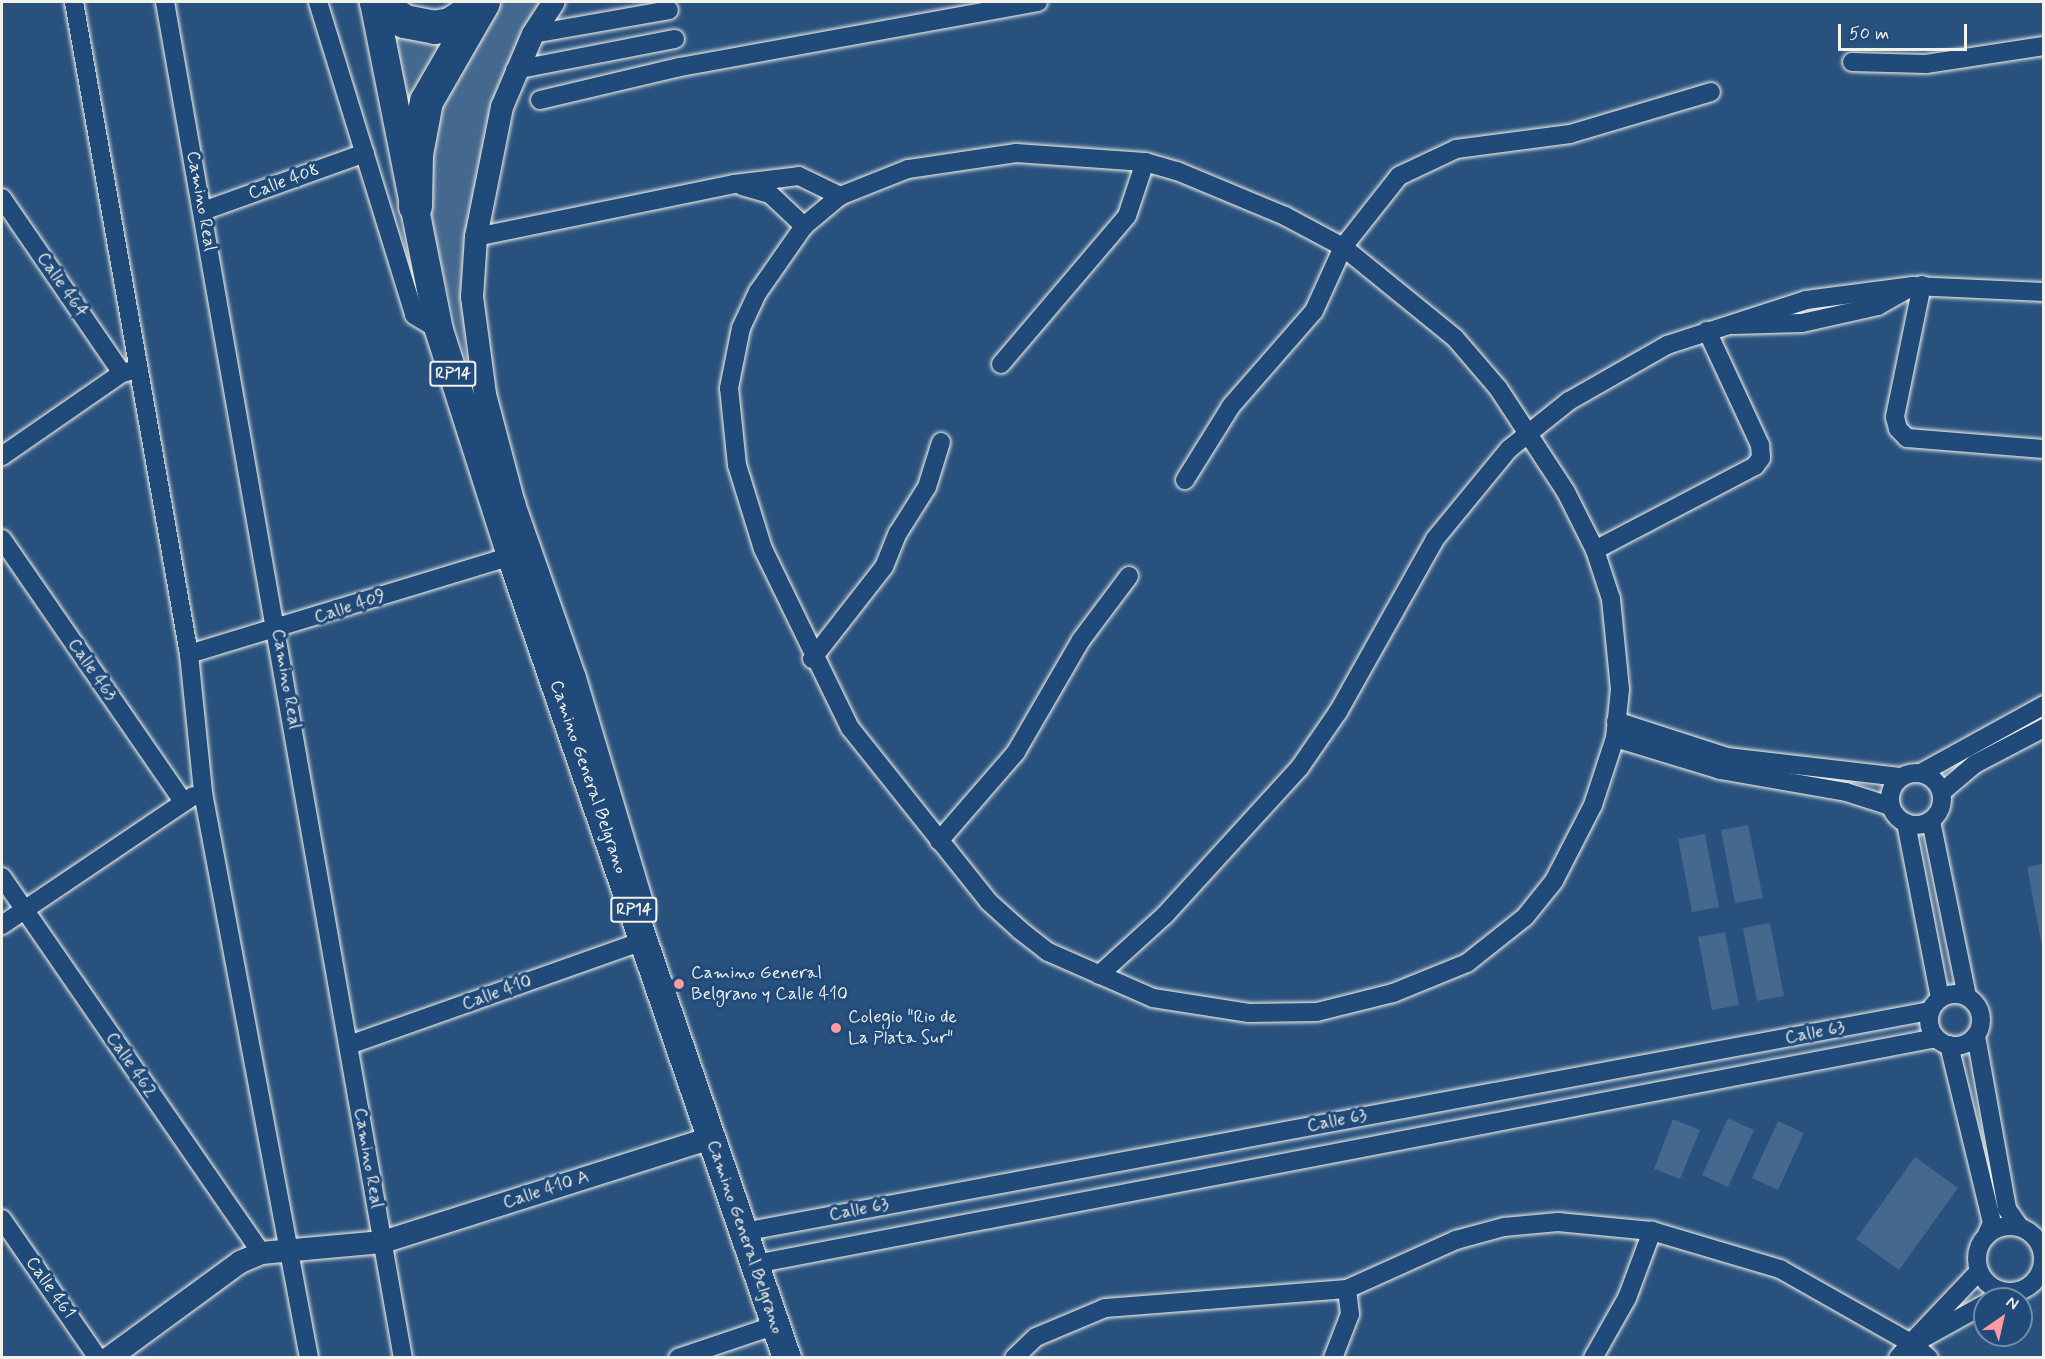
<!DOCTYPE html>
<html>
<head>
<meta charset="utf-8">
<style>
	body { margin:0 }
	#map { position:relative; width:2045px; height:1359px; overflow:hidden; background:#28517e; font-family:Mynerve,sans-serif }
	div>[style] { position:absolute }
	.green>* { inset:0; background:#45688e }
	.roads { filter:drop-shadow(0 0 2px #f4f1e8) drop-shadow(0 0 2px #f4f1e8) }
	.minor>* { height:18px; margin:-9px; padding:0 9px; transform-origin:9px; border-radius:9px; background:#1f4a7a }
	.minor>.ring { margin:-9px; padding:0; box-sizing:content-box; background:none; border:18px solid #1f4a7a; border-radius:50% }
	.tertiary>* { height:22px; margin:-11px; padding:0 11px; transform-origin:11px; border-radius:11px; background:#1f4a7a }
	.primary>* { height:28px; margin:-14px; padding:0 14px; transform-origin:14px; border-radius:14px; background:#1f4a7a }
	.motorway>* { height:33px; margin:-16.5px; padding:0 16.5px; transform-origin:16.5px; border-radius:16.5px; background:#1f4a7a }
	.dots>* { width:16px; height:16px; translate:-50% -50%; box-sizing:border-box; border:3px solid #1f4a7a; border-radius:50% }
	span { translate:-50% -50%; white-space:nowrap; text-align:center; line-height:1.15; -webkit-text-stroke:6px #1f4a7a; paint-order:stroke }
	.shield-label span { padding:2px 4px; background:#1f4a7a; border:2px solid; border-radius:4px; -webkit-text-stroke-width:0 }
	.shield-label { font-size:16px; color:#f4f1e8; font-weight:700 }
	.street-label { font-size:18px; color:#f4f1e8 }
	.poi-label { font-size:18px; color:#f4f1e8 }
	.left { translate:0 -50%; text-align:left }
	.frame { position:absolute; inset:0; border:3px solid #f4f1e8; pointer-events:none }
	.north { position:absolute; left:1973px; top:1287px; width:60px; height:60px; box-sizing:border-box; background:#1f4a7a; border:2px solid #748da6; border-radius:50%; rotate:34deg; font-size:16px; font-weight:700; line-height:24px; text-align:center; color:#f4f1e8 }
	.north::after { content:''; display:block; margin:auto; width:21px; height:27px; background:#ff9aa2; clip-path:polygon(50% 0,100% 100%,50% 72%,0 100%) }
	.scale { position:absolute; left:1838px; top:24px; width:129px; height:27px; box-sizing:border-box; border:3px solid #f4f1e8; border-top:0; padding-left:8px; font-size:18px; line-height:21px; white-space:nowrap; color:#f4f1e8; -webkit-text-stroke:4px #1f4a7a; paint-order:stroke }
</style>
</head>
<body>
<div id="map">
	<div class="green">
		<i style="clip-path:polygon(497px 2px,543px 2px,463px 277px,465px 348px,493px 464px,435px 242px,424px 155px,454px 66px)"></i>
		<i style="clip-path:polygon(385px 23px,455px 34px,410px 125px)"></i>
		<i style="clip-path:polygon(1748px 825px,1763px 898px,1735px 903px,1721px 830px)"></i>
		<i style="clip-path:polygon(1705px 834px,1719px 907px,1692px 912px,1678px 839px)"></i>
		<i style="clip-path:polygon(2043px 864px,2044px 864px,2043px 951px,2027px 867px)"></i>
		<i style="clip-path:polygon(1770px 923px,1784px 996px,1757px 1001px,1743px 928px)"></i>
		<i style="clip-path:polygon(1725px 932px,1739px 1005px,1712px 1010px,1698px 937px)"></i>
		<i style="clip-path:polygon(1728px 1118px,1754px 1130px,1728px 1187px,1702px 1175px)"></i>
		<i style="clip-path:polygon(1673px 1119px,1700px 1130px,1680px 1179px,1654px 1169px)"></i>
		<i style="clip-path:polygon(1778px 1121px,1804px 1133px,1778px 1190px,1752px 1178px)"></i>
		<i style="clip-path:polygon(1915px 1157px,1958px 1188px,1899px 1270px,1856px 1239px)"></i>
	</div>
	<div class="roads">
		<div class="minor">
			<i style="left:74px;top:2px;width:662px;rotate:80deg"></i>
			<i style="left:189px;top:654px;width:140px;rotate:84.2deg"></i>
			<i style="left:203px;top:793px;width:575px;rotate:79.37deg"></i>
			<i style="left:165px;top:2px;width:1377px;rotate:80.05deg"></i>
			<i style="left:318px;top:2px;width:327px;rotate:72.9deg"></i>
			<i style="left:414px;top:315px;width:29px;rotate:31deg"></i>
			<i style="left:533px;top:34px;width:138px;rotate:-10deg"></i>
			<i style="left:1852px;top:62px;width:74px;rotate:1.5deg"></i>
			<i style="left:1926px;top:64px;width:119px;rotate:-8.7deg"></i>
			<i style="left:515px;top:70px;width:163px;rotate:-11deg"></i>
			<i style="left:540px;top:100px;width:144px;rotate:-13.3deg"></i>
			<i style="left:680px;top:67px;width:364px;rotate:-10.3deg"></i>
			<i style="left:1016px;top:153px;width:129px;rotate:4deg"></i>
			<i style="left:1145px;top:162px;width:33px;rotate:16deg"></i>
			<i style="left:1177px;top:171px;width:117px;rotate:22.6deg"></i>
			<i style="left:1285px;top:216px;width:66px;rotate:28.1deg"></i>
			<i style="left:1343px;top:247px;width:144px;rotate:39.1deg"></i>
			<i style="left:1455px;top:338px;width:66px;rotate:49.3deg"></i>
			<i style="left:1498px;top:388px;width:124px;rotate:56.8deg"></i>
			<i style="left:1566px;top:492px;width:65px;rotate:63.4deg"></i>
			<i style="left:1595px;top:550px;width:52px;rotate:71.9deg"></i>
			<i style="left:1611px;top:599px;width:90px;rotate:84.3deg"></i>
			<i style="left:1620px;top:689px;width:49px;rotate:95.8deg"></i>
			<i style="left:1615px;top:738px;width:71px;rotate:108.2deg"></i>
			<i style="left:1593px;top:805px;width:85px;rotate:117.2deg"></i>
			<i style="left:1554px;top:881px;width:46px;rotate:128.9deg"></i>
			<i style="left:1525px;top:917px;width:74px;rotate:141.6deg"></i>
			<i style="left:1467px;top:963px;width:80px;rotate:157.9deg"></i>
			<i style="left:1393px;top:993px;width:78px;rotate:166deg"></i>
			<i style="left:1317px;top:1012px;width:68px;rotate:179.2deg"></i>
			<i style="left:1249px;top:1013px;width:97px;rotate:-171.1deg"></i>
			<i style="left:1153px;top:998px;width:115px;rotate:-156.3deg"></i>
			<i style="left:1048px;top:952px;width:36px;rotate:-142deg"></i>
			<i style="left:1020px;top:930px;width:42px;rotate:-137.9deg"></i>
			<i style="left:989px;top:902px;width:223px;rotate:-128.6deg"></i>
			<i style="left:850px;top:728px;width:199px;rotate:-115.9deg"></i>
			<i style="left:763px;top:549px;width:88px;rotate:-107.2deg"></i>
			<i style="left:737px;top:465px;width:77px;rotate:-95.9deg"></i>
			<i style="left:729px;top:388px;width:61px;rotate:-78.7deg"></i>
			<i style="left:741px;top:328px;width:40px;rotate:-65deg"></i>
			<i style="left:758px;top:292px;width:80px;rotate:-55.1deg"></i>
			<i style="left:804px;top:226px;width:47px;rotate:-39.8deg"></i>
			<i style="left:840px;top:196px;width:73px;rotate:-21.7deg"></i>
			<i style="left:908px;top:169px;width:109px;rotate:-8.4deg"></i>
			<i style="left:742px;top:186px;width:29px;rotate:16deg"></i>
			<i style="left:770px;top:194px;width:47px;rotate:43.3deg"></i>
			<i style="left:2px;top:198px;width:212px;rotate:55.6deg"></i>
			<i style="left:203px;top:211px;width:172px;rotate:-19.7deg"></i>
			<i style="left:476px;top:237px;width:263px;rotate:-11.6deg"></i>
			<i style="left:734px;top:184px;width:65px;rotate:-7deg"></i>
			<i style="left:799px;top:176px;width:46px;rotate:26deg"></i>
			<i style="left:1922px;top:285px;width:135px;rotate:101.6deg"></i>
			<i style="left:1895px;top:417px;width:12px;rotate:76deg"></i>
			<i style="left:1898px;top:429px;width:13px;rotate:45deg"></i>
			<i style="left:1907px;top:438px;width:137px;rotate:4.6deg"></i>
			<i style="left:1733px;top:325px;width:69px;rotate:-1.7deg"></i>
			<i style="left:1802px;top:323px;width:78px;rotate:-12.6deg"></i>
			<i style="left:1878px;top:306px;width:40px;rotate:-29.7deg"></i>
			<i style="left:1001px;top:364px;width:194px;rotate:-49.6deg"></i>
			<i style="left:1127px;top:216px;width:57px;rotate:-71.6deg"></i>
			<i style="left:2px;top:456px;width:146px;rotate:-34.7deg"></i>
			<i style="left:122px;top:373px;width:12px;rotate:-14deg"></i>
			<i style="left:1185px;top:480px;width:87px;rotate:-58.1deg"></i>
			<i style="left:1231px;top:406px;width:126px;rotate:-48.9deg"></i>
			<i style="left:1314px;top:311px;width:70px;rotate:-65.6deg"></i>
			<i style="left:1343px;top:247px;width:90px;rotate:-51.7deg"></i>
			<i style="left:1399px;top:176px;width:63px;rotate:-25.3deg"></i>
			<i style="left:1456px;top:149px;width:115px;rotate:-7.5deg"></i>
			<i style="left:1570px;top:134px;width:147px;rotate:-16.6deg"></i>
			<i style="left:2px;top:539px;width:317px;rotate:55.4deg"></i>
			<i style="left:1595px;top:550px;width:181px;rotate:-27.7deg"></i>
			<i style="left:1755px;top:466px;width:10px;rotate:-53deg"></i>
			<i style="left:1761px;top:458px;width:13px;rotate:-94deg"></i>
			<i style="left:1760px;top:445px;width:126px;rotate:-114.9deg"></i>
			<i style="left:189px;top:654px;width:337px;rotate:-16.9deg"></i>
			<i style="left:812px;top:659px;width:117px;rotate:-52deg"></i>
			<i style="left:884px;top:567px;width:37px;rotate:-68deg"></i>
			<i style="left:898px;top:533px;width:54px;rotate:-57.8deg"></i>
			<i style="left:927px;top:487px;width:47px;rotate:-72.7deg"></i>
			<i style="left:1616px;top:721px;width:117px;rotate:18deg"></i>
			<i style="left:1727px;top:757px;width:174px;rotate:6.6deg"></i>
			<i style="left:1615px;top:738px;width:110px;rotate:16.9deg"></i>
			<i style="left:1720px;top:770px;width:128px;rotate:9.9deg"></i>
			<i style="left:1846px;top:792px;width:46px;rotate:17.7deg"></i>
			<i class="ring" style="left:1890px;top:773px;width:34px;height:34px"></i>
			<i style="left:1921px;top:773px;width:141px;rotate:-28.9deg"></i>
			<i style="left:1942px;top:792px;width:43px;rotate:-40.3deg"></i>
			<i style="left:1975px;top:764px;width:78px;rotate:-27.6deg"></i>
			<i style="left:1931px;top:821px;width:179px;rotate:78.4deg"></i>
			<i style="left:1906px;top:823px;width:178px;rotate:79deg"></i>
			<i style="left:939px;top:841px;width:118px;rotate:-49.1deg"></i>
			<i style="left:1016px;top:752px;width:129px;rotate:-59.9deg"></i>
			<i style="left:1081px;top:640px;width:80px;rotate:-53.1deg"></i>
			<i style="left:2px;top:877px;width:457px;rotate:55.4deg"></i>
			<i style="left:2px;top:925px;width:230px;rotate:-34deg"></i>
			<i style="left:1099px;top:975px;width:89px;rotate:-42.3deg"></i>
			<i style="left:1165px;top:915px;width:200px;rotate:-47.6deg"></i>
			<i style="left:1300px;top:767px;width:67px;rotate:-55.4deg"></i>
			<i style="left:1338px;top:712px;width:198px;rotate:-60.7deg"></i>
			<i style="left:1435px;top:539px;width:117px;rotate:-50.6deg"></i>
			<i style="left:1509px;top:449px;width:77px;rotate:-38.7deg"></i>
			<i style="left:1569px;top:401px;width:113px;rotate:-29.7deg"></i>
			<i style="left:1667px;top:345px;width:146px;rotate:-17.9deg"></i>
			<i style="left:1806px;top:300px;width:108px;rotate:-7.5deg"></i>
			<i style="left:1913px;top:286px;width:131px;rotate:2.6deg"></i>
			<i class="ring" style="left:1929px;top:994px;width:34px;height:34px"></i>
			<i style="left:1976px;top:1036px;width:176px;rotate:79.8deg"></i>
			<i style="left:2007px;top:1209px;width:21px;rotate:55deg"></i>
			<i style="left:349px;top:1045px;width:314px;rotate:-19.5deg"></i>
			<i style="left:1949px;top:1045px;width:183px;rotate:76.4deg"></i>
			<i style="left:1992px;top:1223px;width:12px;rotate:114deg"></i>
			<i style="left:2px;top:1219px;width:169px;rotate:55.4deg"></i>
			<i class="ring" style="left:1977px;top:1226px;width:48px;height:48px"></i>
			<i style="left:743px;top:1232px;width:1207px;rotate:-10.55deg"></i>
			<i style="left:755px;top:1264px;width:1202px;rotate:-10.83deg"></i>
			<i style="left:1916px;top:1342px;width:79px;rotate:-28.8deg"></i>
			<i style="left:1911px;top:1343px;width:99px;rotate:-46.6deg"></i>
			<i style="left:1911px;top:1343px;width:23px;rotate:40deg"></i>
			<i style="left:678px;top:1358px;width:103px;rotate:-18.6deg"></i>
			<i style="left:1014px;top:1358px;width:30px;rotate:-44deg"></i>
			<i style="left:1036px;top:1337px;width:75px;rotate:-22.8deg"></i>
			<i style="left:1105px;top:1308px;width:243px;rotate:-4.5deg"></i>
			<i style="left:1347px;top:1289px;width:120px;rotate:-24.2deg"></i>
			<i style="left:1456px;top:1240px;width:50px;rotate:-15.2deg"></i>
			<i style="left:1504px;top:1227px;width:54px;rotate:-5.3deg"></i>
			<i style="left:1558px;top:1222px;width:94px;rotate:5.5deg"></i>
			<i style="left:1652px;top:1231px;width:134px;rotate:16.5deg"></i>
			<i style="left:1780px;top:1269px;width:150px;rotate:29.5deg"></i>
			<i style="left:1911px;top:1343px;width:20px;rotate:131deg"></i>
			<i style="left:1333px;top:1358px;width:47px;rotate:-68.9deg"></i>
			<i style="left:1350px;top:1314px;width:25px;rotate:-97deg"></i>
			<i style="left:1593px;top:1358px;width:69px;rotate:-60.5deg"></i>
			<i style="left:1627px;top:1298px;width:72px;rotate:-69.5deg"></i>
		</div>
		<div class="tertiary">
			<i style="left:514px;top:504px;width:184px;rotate:70.7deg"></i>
			<i style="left:575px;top:678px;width:241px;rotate:73.4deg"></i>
			<i style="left:500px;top:519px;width:21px;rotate:-47deg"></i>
			<i style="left:514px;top:504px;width:114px;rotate:-104.8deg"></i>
			<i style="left:485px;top:394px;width:98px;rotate:-97.6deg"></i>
			<i style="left:472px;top:297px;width:60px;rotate:-86.2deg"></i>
			<i style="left:476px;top:237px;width:133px;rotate:-78.7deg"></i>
			<i style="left:502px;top:107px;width:79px;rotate:-67deg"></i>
			<i style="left:533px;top:34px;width:38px;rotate:-57deg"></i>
			<i style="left:109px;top:1358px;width:162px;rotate:-36.2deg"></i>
			<i style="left:240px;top:1262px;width:23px;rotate:-23deg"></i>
			<i style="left:261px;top:1253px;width:122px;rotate:-5.2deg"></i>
			<i style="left:383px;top:1242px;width:343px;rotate:-17.6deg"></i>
		</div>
		<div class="primary">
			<i style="left:374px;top:2px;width:334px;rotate:78.8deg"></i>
			<i style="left:439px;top:330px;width:237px;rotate:72.3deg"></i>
			<i style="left:511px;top:556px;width:848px;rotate:71.01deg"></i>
		</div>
		<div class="motorway">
			<i style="left:376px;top:2px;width:34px;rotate:34deg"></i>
			<i style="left:404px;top:21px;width:31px;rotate:11deg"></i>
			<i style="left:434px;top:27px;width:16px;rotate:-11deg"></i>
			<i style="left:450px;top:24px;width:36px;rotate:-34deg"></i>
			<i style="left:415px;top:206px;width:52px;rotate:-88.9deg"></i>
			<i style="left:416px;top:154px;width:54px;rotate:-79.3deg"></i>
			<i style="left:426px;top:101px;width:114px;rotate:-60.1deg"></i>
		</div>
	</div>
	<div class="dots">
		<i style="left:679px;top:984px;background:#ff9aa2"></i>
		<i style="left:836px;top:1028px;background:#ff9aa2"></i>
	</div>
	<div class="shield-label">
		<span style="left:453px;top:374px">RP14</span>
		<span style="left:634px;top:910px">RP14</span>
	</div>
	<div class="street-label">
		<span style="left:284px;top:182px;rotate:-20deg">Calle 408</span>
		<span style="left:201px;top:201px;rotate:80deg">Camino Real</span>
		<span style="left:62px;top:285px;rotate:55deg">Calle 464</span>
		<span style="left:350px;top:607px;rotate:-18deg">Calle 409</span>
		<span style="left:92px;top:670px;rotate:55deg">Calle 463</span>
		<span style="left:286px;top:679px;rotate:80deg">Camino Real</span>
		<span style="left:588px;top:777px;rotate:71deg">Camino General Belgrano</span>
		<span style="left:497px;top:993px;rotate:-20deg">Calle 410</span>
		<span style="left:1815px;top:1033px;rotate:-11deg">Calle 63</span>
		<span style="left:131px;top:1065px;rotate:55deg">Calle 462</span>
		<span style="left:1337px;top:1121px;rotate:-11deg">Calle 63</span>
		<span style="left:368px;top:1158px;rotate:80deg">Camino Real</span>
		<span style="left:546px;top:1190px;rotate:-18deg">Calle 410 A</span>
		<span style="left:859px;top:1210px;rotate:-11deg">Calle 63</span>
		<span style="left:745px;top:1237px;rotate:71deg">Camino General Belgrano</span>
		<span style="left:50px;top:1288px;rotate:55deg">Calle 461</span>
	</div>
	<div class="poi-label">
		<span class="left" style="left:691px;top:984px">Camino General<br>Belgrano y Calle 410</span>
		<span class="left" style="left:848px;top:1028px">Colegio "Rio de<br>La Plata Sur"</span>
	</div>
	<div class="frame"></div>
	<div class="north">N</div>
	<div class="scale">50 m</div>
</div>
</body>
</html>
